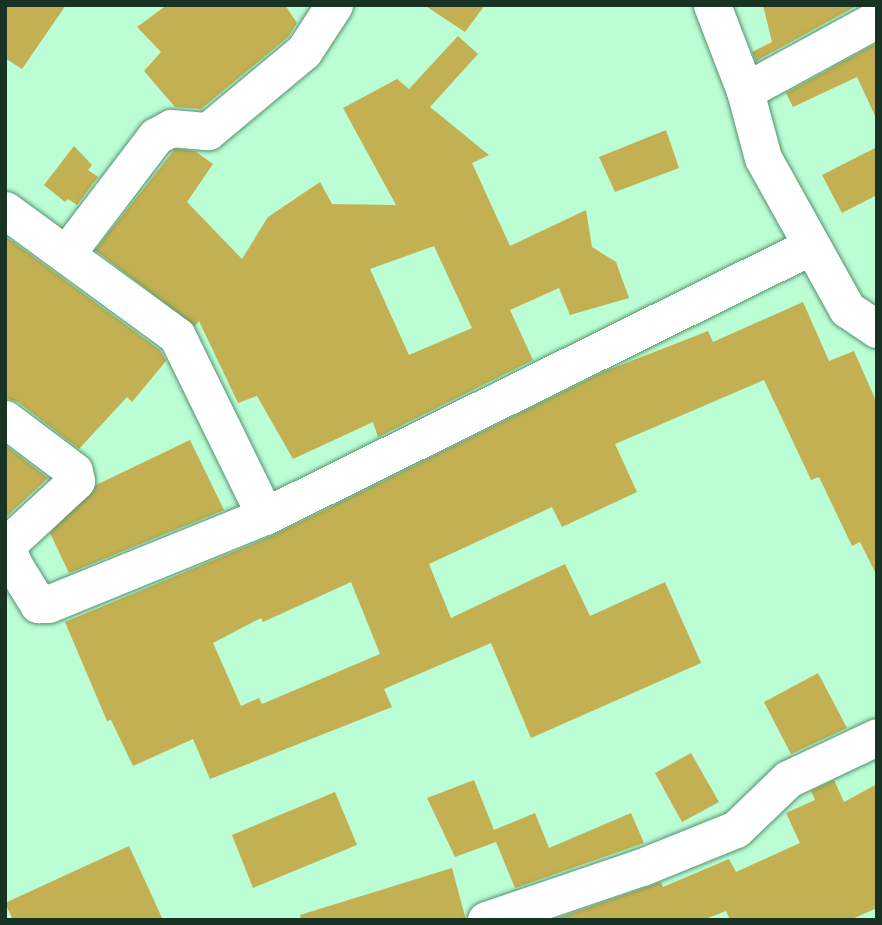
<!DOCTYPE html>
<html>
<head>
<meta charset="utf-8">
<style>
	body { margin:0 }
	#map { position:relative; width:882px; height:925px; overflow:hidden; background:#bbfdd5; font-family:"IBM Plex Serif",serif }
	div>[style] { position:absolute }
	.building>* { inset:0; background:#c3b052 }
	.roads { filter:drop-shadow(0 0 2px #52916e) drop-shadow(0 0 2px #52916e) }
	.minor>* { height:37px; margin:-18.5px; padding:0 18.5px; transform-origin:18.5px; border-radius:18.5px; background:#fff }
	span { translate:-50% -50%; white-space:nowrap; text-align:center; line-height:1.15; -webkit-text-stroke:5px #fff; paint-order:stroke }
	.frame { position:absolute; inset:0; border:7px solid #183224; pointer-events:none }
</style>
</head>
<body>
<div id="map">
	<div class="building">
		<i style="clip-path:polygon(5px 5px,66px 5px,22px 69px,5px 58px)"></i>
		<i style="clip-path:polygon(167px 5px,285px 5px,297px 23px,288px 37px,201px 109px,175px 107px,144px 71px,161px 52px,137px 27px)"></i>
		<i style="clip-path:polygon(424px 5px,485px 5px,465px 32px)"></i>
		<i style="clip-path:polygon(763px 5px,858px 5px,756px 61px,752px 52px,772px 42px)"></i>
		<i style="clip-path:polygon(evenodd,458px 36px,478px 54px,430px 107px,489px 155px,472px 163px,510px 246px,586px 210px,592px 247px,616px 262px,629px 298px,570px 315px,559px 288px,510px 310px,533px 360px,378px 437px,373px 422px,293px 459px,257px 396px,238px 403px,199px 321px,195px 326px,95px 250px,175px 149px,195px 151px,213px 164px,187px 202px,242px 259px,268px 217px,320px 182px,332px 204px,396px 205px,343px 108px,397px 79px,409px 89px,458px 36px,434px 246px,472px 328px,409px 355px,370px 269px,434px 246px)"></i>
		<i style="clip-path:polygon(877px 43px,877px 120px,857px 77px,793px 107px,786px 93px)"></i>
		<i style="clip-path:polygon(666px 130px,679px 168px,615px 192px,599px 157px)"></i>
		<i style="clip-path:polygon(74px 146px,92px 165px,88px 170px,98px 177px,77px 205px,68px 199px,65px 202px,44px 185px)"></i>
		<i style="clip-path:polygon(877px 147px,877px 195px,842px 213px,822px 175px)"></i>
		<i style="clip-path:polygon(5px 236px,160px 350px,166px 361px,132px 402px,127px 397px,79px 449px,18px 402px,5px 398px)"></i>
		<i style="clip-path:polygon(evenodd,803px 302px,829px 361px,854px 351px,877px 403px,877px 576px,860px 542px,852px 546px,819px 477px,811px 480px,764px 380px,615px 444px,637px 492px,562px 527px,552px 507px,429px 564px,451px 618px,565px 564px,590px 616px,665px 582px,701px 663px,531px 738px,491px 643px,384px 689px,392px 707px,210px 779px,193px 739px,133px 766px,111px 720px,107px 721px,65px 622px,274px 535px,603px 372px,708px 331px,713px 342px,803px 302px,351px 582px,380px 654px,262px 704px,259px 698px,241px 706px,213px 643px,261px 618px,263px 622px,351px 582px)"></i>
		<i style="clip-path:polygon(190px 440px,224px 510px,69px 573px,50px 533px,96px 485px)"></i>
		<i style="clip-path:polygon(5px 445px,48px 478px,5px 518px)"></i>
		<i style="clip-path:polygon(818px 673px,847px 728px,791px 754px,764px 702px)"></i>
		<i style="clip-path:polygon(691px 753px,719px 802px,682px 822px,655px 773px)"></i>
		<i style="clip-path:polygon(474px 780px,494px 830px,535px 813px,549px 848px,631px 813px,644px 843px,515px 888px,496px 842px,455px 857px,427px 798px)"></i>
		<i style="clip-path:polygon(834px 780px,844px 802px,877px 784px,877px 908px,850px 920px,730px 920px,726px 911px,703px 920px,552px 920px,661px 882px,663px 887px,729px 859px,736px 872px,800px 843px,786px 813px,815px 800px,811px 791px)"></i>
		<i style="clip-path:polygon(335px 792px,357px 845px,253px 888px,232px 835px)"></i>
		<i style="clip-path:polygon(129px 846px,163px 920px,13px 920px,5px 903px)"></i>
		<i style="clip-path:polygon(452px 868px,466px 920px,301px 920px,300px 915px)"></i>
	</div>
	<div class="roads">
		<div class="minor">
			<i style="left:712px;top:5px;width:92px;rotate:69deg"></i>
			<i style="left:745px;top:91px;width:69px;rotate:75deg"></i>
			<i style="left:763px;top:158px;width:173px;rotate:60.9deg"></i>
			<i style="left:847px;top:309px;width:36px;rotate:34deg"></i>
			<i style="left:745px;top:91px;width:150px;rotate:-28.6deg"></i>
			<i style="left:5px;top:210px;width:213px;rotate:36.2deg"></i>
			<i style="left:177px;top:336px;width:200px;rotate:63.9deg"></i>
			<i style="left:66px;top:254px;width:148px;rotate:-52.7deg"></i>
			<i style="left:156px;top:136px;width:17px;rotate:-28deg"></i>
			<i style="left:171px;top:128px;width:37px;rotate:5deg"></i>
			<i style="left:208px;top:131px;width:125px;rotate:-39.8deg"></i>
			<i style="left:304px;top:51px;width:55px;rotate:-56.9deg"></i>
			<i style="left:5px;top:419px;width:86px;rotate:37deg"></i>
			<i style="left:74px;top:471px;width:10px;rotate:79deg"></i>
			<i style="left:76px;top:481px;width:88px;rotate:137.3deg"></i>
			<i style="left:11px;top:541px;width:13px;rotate:99deg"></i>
			<i style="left:9px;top:554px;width:14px;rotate:65deg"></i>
			<i style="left:15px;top:567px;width:44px;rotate:58.1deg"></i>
			<i style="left:38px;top:604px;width:10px"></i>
			<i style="left:48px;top:604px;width:234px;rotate:-22.1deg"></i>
			<i style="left:265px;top:516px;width:607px;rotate:-26.31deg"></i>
			<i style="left:486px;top:920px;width:165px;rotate:-18.8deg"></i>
			<i style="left:642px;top:867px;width:101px;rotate:-22deg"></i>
			<i style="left:736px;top:829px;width:72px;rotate:-43.9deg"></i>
			<i style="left:788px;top:779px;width:98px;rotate:-25.3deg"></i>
		</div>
	</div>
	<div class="frame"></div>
</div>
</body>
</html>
